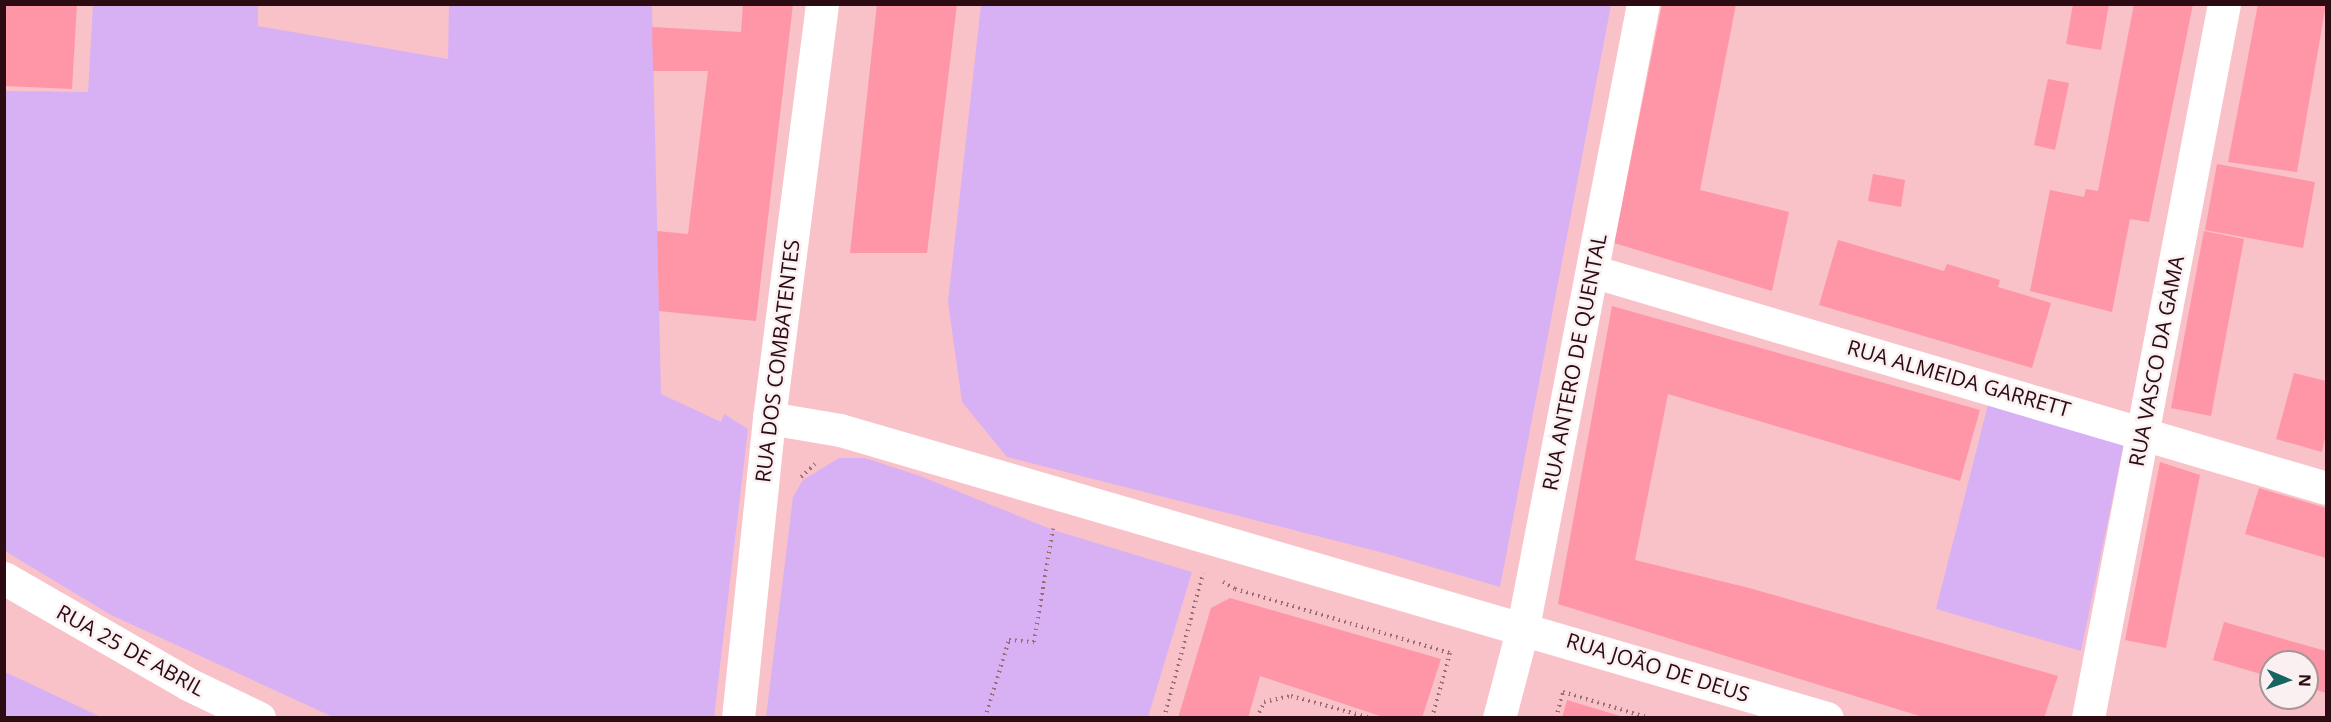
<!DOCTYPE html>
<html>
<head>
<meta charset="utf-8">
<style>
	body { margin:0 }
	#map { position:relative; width:2331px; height:722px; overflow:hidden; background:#f9c1c8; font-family:"Open Sans",sans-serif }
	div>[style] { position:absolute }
	.green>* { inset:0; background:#d8b1f5 }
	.building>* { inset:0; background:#fe96a7 }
	.path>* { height:4px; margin-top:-2px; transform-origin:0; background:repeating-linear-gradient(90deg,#9a6d74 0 1.5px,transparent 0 6px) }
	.minor>* { height:33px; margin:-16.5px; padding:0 16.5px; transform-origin:16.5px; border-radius:16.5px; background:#fff }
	span { translate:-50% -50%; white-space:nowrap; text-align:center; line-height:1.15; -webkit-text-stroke:5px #faf0f1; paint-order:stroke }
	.street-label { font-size:21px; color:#2c0c12 }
	.frame { position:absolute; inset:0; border:6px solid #2c0c12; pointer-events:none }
	.north { position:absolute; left:2259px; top:650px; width:60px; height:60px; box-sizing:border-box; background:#faf0f1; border:2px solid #a89598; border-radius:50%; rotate:92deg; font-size:16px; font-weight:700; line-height:24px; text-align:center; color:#2c0c12 }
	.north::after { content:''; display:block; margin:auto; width:21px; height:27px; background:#176561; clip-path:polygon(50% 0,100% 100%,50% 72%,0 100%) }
</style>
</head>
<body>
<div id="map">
	<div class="green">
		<i style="clip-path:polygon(93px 5px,258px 5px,258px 26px,448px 59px,449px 5px,652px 5px,661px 394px,721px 422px,724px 414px,748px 429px,714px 717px,333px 717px,111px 615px,5px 551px,4px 91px,88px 92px)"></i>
		<i style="clip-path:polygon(981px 5px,1611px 5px,1500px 587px,1384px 553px,1007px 457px,962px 402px,948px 302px)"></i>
		<i style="clip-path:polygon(1990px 397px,2125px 438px,2081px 651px,1936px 609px)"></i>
		<i style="clip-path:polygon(839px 458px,865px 458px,920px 476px,1053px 530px,1192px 572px,1148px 717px,766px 717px,793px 497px,803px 480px)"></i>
		<i style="clip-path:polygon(4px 672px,5px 672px,101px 717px,5px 717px)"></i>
	</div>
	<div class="building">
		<i style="clip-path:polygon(5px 4px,77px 4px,72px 89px,5px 86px)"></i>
		<i style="clip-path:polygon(743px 4px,793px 4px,756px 321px,659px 311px,657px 231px,688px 234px,708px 71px,653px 71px,652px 27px,741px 32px)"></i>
		<i style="clip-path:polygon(877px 4px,957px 4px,927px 253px,850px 253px)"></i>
		<i style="clip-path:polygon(1662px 4px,1736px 4px,1700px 190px,1789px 212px,1772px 291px,1614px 243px)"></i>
		<i style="clip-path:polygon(2073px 4px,2109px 4px,2101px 50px,2066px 44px)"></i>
		<i style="clip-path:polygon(2134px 4px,2193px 4px,2149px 222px,2130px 219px,2112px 312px,2030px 291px,2050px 190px,2084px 197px,2086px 189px,2098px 191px)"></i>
		<i style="clip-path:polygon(2258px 4px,2326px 4px,2297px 172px,2228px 162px)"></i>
		<i style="clip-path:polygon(2048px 79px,2069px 83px,2055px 150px,2034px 145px)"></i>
		<i style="clip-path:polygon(2217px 164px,2315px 182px,2303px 248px,2205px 230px)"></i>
		<i style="clip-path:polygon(1873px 174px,1905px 180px,1901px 207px,1868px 201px)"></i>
		<i style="clip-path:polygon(2204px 231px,2244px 239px,2211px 416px,2171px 408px)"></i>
		<i style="clip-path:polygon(1838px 240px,1944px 271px,1947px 264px,2000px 280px,1998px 287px,2051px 303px,2032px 368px,1819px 305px)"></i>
		<i style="clip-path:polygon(1612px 306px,1980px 410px,1960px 481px,1668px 394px,1635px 560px,1749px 588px,2058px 676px,2044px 718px,1926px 718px,1558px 604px)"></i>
		<i style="clip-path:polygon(2294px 373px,2326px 381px,2326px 433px,2322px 452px,2276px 439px)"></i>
		<i style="clip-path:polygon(2160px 462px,2200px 475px,2166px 648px,2125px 640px)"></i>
		<i style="clip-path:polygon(2259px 488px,2326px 508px,2326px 558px,2245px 534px)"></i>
		<i style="clip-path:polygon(1230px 598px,1441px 659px,1422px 718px,1386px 718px,1260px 676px,1248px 718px,1178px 718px,1211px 608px)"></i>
		<i style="clip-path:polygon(2224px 622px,2326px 651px,2326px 693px,2307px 687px,2307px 662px,2271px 662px,2271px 677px,2213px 660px)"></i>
		<i style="clip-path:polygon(1567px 700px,1623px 717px,1623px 718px,1562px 718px)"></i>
	</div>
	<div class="path">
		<i style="left:801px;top:477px;width:19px;rotate:-43deg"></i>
		<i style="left:1223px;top:582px;width:14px;rotate:30deg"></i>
		<i style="left:1235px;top:589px;width:224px;rotate:16.6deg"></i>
		<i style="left:1450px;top:653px;width:67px;rotate:105.5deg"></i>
		<i style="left:985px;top:718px;width:82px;rotate:-72.9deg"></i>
		<i style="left:1009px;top:640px;width:25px;rotate:5deg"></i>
		<i style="left:1034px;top:642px;width:115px;rotate:-80.5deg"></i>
		<i style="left:1164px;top:718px;width:150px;rotate:-74.9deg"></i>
		<i style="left:1257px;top:718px;width:17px;rotate:-66deg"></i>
		<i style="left:1264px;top:702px;width:28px;rotate:-13deg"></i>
		<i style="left:1291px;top:696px;width:83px;rotate:15.4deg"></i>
		<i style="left:1556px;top:718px;width:27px;rotate:-75deg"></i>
		<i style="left:1563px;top:692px;width:90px;rotate:16.8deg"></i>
	</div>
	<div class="minor">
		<i style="left:1592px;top:271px;width:765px;rotate:16.47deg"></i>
		<i style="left:769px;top:418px;width:72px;rotate:9.6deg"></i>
		<i style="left:840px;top:430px;width:1028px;rotate:16.27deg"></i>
		<i style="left:4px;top:578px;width:212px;rotate:29.9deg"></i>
		<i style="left:188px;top:684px;width:79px;rotate:25.6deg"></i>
		<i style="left:738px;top:718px;width:302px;rotate:-84.1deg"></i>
		<i style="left:769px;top:418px;width:417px;rotate:-82.7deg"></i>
		<i style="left:1499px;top:718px;width:94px;rotate:-75.2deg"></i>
		<i style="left:1523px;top:627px;width:634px;rotate:-79.1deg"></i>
		<i style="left:2088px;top:718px;width:727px;rotate:-79.22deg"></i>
	</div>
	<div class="street-label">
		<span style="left:777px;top:361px;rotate:-83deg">RUA DOS COMBATENTES</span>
		<span style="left:2156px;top:361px;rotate:-79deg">RUA VASCO DA GAMA</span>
		<span style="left:1574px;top:362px;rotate:-79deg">RUA ANTERO DE QUENTAL</span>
		<span style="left:1959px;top:378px;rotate:16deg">RUA ALMEIDA GARRETT</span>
		<span style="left:131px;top:650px;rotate:29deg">RUA 25 DE ABRIL</span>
		<span style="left:1658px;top:667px;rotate:17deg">RUA JOÃO DE DEUS</span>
	</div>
	<div class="frame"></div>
	<div class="north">N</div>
</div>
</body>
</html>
